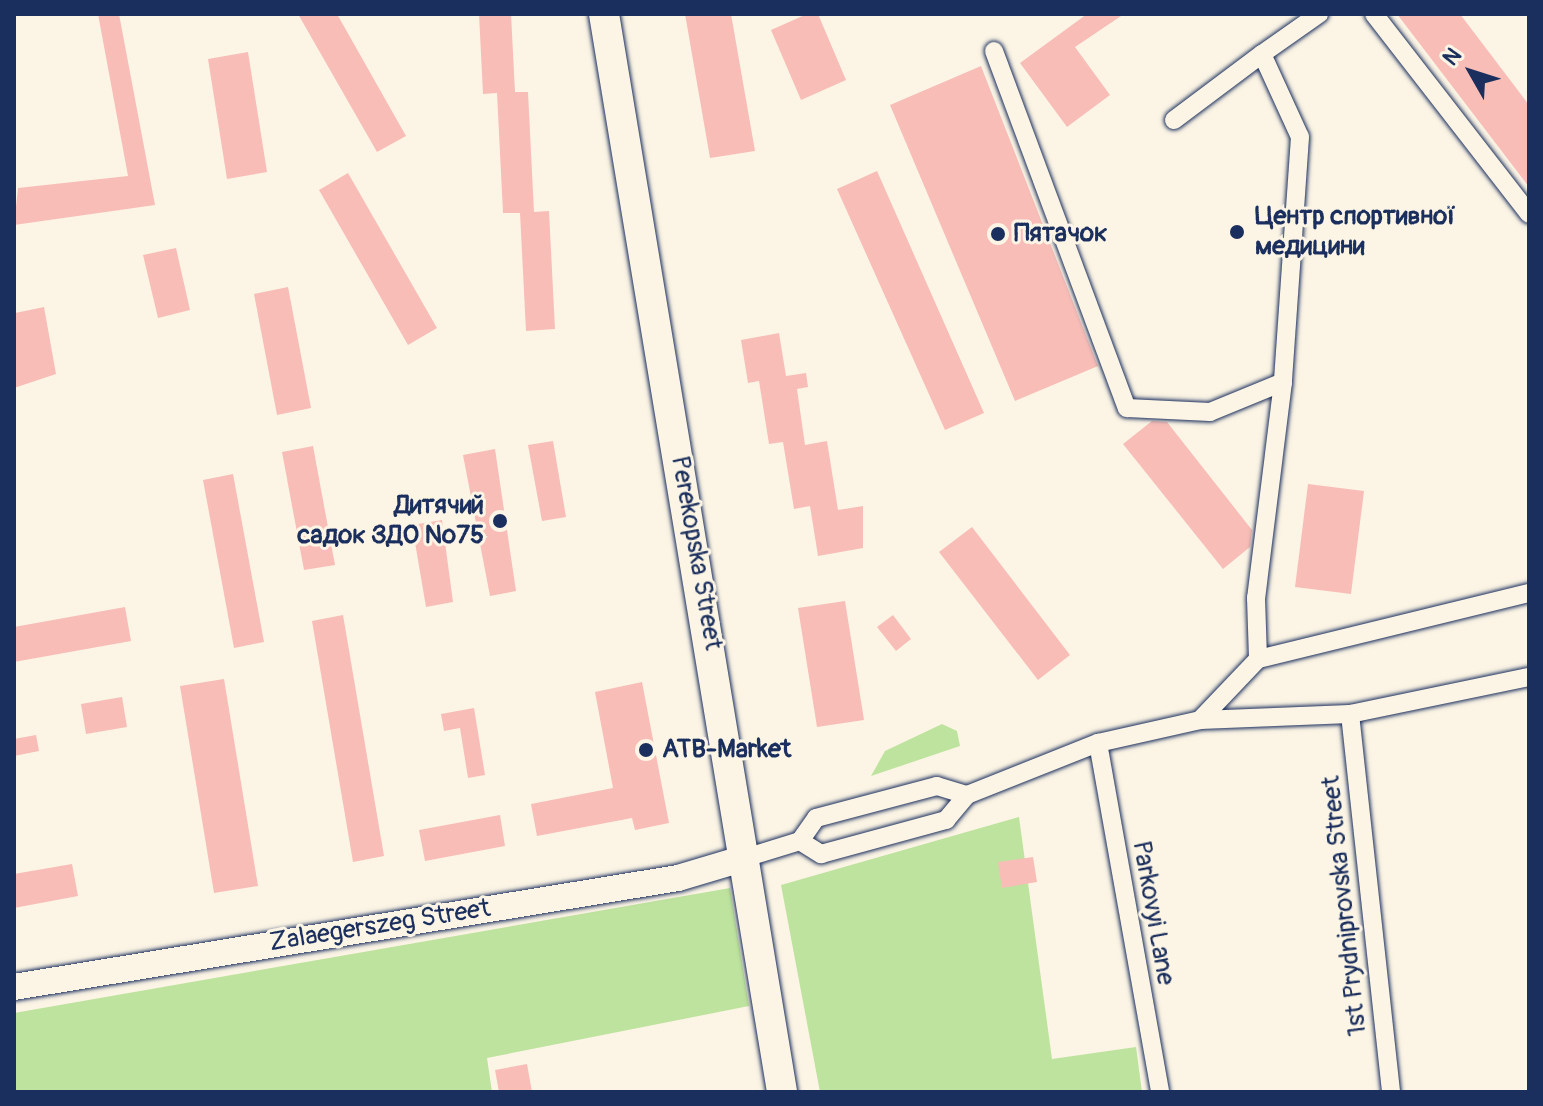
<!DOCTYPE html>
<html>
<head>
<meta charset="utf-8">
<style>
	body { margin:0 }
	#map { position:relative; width:1543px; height:1106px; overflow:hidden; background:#fcf5e5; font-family:Pangolin,sans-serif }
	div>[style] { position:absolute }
	.green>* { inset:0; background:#bee39e }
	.building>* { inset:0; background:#f8bdb7 }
	.roads { filter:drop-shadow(0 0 2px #1b2f5e) drop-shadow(0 0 2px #1b2f5e) }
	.minor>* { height:18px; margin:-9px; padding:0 9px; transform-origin:9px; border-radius:9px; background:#fcf5e5 }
	.secondary>* { height:26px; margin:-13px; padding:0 13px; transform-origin:13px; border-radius:13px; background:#fcf5e5 }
	.primary>* { height:30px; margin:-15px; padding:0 15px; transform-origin:15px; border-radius:15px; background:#fcf5e5 }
	.dots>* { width:22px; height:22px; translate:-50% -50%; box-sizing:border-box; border:4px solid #fcf5e5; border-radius:50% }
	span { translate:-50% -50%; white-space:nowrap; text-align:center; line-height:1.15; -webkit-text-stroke:6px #fcf5e5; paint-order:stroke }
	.poi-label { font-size:26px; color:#1b2f5e; font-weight:700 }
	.left { translate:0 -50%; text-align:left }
	.right { translate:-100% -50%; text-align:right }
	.street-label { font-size:26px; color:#1b2f5e }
	.frame { position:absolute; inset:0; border:16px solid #1b2f5e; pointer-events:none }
	.north { position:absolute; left:1431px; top:32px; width:80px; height:80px; -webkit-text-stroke:6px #fcf5e5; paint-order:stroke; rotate:309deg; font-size:22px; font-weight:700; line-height:32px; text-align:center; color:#1b2f5e }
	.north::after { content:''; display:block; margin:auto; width:28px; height:36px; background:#1b2f5e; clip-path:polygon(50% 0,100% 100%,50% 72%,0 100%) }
</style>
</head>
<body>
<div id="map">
	<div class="green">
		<i style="clip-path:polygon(942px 724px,957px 731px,960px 746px,871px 776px,885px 751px)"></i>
		<i style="clip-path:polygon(1019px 817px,1052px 1059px,1136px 1047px,1142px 1092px,820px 1092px,781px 885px)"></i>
		<i style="clip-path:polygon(730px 888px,749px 1006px,487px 1058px,492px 1092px,14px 1092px,14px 1013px)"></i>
	</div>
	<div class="building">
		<i style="clip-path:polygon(98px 14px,119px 14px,155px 205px,14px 225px,18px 188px,128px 176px)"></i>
		<i style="clip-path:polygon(298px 14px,337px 14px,406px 136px,377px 152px)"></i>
		<i style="clip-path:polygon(479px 14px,511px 14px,515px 92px,528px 92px,534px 212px,549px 211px,555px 329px,526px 331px,520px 213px,503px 213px,497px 93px,483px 94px)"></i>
		<i style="clip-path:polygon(685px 14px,731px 14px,755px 151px,710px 158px)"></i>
		<i style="clip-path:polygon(807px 14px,818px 14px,846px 80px,801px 100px,771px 30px)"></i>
		<i style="clip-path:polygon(1087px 14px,1124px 14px,1075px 47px,1110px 95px,1067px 127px,1020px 63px)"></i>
		<i style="clip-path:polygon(1397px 14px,1460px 14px,1529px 105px,1529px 187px)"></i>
		<i style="clip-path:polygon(248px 52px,267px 172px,227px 179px,208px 59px)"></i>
		<i style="clip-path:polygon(981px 66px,1098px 366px,1015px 401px,890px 105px)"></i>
		<i style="clip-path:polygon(877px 171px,984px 413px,945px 430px,837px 189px)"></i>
		<i style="clip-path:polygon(348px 173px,437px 328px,408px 345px,319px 190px)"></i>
		<i style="clip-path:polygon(176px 248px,190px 310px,158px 318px,143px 255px)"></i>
		<i style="clip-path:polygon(288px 287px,311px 408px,277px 415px,254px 294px)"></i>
		<i style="clip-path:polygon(44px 307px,56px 374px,14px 388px,15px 313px)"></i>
		<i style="clip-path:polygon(779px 333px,786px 376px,806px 373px,808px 387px,797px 389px,805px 445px,827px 441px,838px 510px,863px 506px,863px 548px,818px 556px,810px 506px,794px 509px,783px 442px,769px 444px,759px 381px,748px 383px,741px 340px)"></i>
		<i style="clip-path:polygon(1152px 421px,1167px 422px,1252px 530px,1250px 547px,1223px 569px,1123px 444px)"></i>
		<i style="clip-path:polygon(553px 441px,566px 517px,542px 521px,528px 445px)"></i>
		<i style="clip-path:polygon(313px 446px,335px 565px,304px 570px,282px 452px)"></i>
		<i style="clip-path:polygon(495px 449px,516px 591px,490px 596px,463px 455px)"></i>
		<i style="clip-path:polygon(233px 474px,264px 642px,234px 648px,203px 480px)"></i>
		<i style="clip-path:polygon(1308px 484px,1364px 491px,1351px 594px,1295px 587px)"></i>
		<i style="clip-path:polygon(442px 520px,453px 602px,426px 607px,412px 525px)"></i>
		<i style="clip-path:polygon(972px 527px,1070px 655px,1038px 680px,939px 552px)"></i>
		<i style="clip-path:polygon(845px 601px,864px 720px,817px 727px,798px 608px)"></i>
		<i style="clip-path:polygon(125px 607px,131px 641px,14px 662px,14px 627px)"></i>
		<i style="clip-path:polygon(343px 615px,384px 856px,353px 862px,312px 621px)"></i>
		<i style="clip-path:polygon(893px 615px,911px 639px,896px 651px,877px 627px)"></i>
		<i style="clip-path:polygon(224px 679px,258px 886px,214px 893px,180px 686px)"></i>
		<i style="clip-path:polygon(642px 682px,669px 823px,635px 830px,632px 818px,537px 836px,531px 804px,613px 788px,595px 692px)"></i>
		<i style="clip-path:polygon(122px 697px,127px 727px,86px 734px,81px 704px)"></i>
		<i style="clip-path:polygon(474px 708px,485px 775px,468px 778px,460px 728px,444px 731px,441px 714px)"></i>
		<i style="clip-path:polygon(36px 735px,39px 751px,14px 756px,14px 739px)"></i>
		<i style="clip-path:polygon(500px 815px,505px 846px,425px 861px,419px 830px)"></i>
		<i style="clip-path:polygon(1033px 857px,1037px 882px,1002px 888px,998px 862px)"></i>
		<i style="clip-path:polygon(72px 864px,78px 896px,14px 908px,14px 874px)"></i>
		<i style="clip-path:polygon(527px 1064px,532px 1092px,499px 1092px,495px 1070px)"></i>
	</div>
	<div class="roads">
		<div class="minor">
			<i style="left:1374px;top:14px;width:253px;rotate:52.2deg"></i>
			<i style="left:994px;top:51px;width:381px;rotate:69.6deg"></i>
			<i style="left:1127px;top:408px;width:83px;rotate:2.8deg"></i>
			<i style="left:1210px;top:412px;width:79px;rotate:-22.3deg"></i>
			<i style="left:1283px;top:382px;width:218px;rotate:97.1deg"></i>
			<i style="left:1256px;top:598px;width:61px;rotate:88.1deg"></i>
			<i style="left:1262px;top:54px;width:70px;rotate:-35.1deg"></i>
			<i style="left:1174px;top:120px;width:110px;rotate:-36.9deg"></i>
			<i style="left:1262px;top:54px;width:91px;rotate:65.4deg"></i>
			<i style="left:1300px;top:137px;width:246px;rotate:94deg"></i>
			<i style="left:1350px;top:714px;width:380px;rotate:83.8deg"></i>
			<i style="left:1200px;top:720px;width:84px;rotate:-46.4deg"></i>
			<i style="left:1258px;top:659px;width:279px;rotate:-13.7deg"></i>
			<i style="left:1098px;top:743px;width:354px;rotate:79.9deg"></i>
			<i style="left:800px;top:841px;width:25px;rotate:32deg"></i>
			<i style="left:821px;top:854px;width:130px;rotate:-15.2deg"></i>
			<i style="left:946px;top:820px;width:33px;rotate:-50deg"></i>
			<i style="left:967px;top:795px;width:141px;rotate:-21.7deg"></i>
			<i style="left:1098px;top:743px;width:105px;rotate:-12.7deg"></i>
			<i style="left:1200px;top:720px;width:150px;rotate:-2.3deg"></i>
			<i style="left:1350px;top:714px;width:183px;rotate:-11.7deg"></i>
			<i style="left:745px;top:858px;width:58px;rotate:-17.2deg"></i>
			<i style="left:800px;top:841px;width:28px;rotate:-55deg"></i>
			<i style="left:816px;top:818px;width:125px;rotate:-14.8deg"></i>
			<i style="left:937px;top:786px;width:31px;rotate:17deg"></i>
		</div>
		<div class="secondary">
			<i style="left:14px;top:987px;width:673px;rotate:-9.32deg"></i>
			<i style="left:678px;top:878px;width:70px;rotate:-16.6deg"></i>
		</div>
		<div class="primary">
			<i style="left:604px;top:14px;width:1093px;rotate:80.62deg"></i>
		</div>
	</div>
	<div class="dots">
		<i style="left:1237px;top:232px;background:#1b2f5e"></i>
		<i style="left:998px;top:234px;background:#1b2f5e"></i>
		<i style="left:500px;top:521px;background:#1b2f5e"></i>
		<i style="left:646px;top:750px;background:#1b2f5e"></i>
	</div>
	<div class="poi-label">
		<span class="left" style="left:1255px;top:232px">Центр спортивної<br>медицини</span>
		<span class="left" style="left:1014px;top:234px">Пятачок</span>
		<span class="right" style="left:484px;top:521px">Дитячий<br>садок ЗДО №75</span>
		<span class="left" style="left:662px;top:750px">ATB-Market</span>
	</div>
	<div class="street-label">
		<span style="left:696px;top:553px;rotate:80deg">Perekopska Street</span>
		<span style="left:1345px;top:906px;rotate:-96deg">1st Prydniprovska Street</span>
		<span style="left:1153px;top:913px;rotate:80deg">Parkovyi Lane</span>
		<span style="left:380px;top:926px;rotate:-9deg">Zalaegerszeg Street</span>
	</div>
	<div class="frame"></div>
	<div class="north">N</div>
</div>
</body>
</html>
